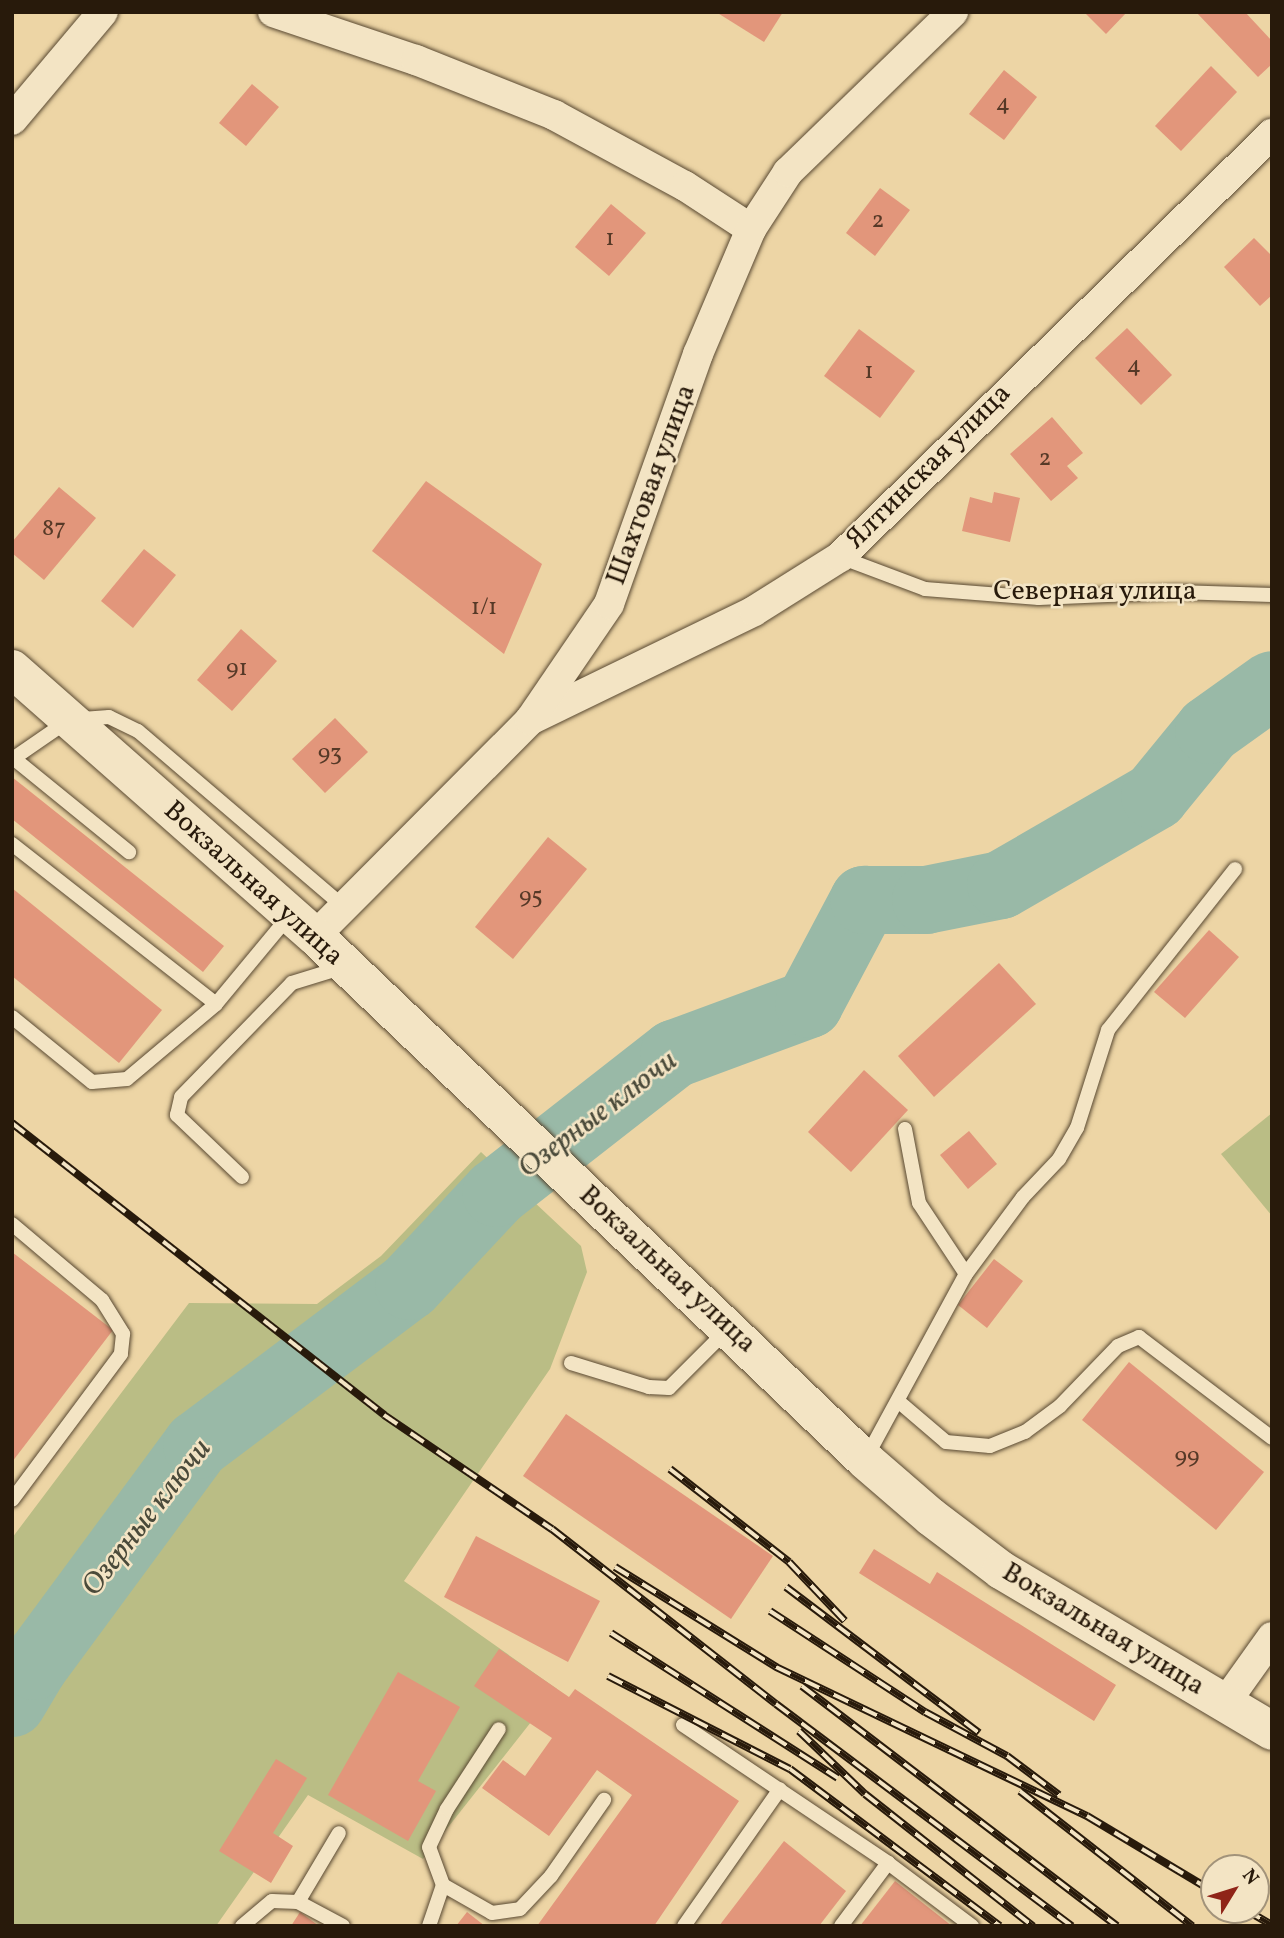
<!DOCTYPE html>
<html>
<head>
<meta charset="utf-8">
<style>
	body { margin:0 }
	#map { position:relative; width:1284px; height:1938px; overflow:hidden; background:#edd5a5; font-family:Vollkorn,serif }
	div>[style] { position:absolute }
	.green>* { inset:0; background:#babd85 }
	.river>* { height:68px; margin:-34px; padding:0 34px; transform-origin:34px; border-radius:34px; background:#99b9a7 }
	.building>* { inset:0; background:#e2967b }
	.roads { filter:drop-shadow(0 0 2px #594932) drop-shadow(0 0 2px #594932) }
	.lane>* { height:14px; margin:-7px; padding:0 7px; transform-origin:7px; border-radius:7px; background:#f3e4c4 }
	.street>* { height:30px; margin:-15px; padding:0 15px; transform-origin:15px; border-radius:15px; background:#f3e4c4 }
	.secondary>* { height:38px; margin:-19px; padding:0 19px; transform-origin:19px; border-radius:19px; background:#f3e4c4 }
	.rail>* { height:8px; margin-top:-4px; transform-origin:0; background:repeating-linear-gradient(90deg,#f3e4c4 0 16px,#281a0b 0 32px); box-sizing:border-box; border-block:2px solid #281a0b }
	span { translate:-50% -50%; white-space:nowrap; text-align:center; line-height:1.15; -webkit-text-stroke:5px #f3e4c4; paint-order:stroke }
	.number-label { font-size:24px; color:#563927 }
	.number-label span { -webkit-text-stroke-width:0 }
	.street-label { font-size:28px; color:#281a0b }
	.water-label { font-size:30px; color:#4a4a3a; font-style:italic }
	.frame { position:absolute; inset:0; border:14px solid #281a0b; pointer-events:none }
	.north { position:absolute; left:1200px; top:1854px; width:70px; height:70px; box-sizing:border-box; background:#f3e4c4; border:2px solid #a2937a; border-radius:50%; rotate:52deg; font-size:19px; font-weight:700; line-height:28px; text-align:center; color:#281a0b }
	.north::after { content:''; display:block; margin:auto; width:24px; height:32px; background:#8f2418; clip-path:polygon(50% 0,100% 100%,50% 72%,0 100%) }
</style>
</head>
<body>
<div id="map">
	<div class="green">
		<i style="clip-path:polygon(1272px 1113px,1272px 1216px,1221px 1154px)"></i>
		<i style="clip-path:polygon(481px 1152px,581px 1246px,587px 1272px,550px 1369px,404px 1581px,557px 1689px,423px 1859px,308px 1795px,216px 1926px,12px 1926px,12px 1538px,189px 1303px,317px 1304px,381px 1256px)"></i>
	</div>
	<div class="river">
		<i style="left:12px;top:1703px;width:43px;rotate:-59.3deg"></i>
		<i style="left:34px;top:1666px;width:275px;rotate:-53.6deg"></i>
		<i style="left:197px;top:1445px;width:265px;rotate:-36.9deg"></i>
		<i style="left:409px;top:1286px;width:127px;rotate:-46.9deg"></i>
		<i style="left:496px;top:1193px;width:226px;rotate:-38deg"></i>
		<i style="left:674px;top:1054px;width:144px;rotate:-20.3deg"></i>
		<i style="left:809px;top:1004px;width:118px;rotate:-62.1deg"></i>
		<i style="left:864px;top:900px;width:62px"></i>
		<i style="left:926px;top:900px;width:76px;rotate:-11.3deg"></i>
		<i style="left:1001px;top:885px;width:178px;rotate:-30deg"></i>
		<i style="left:1155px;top:796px;width:85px;rotate:-50.7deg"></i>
		<i style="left:1209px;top:730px;width:77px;rotate:-35.5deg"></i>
	</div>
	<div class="building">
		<i style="clip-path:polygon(716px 12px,783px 12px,764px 42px)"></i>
		<i style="clip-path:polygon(1084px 12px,1127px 12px,1106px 34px)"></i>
		<i style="clip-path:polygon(1196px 12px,1245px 12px,1272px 41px,1272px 64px,1258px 77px)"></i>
		<i style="clip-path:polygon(1211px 66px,1237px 92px,1181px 151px,1155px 126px)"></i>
		<i style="clip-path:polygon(1004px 70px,1037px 97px,1004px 140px,969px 114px)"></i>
		<i style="clip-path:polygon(252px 84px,279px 107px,246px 146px,219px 123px)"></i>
		<i style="clip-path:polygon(880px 188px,910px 210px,875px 256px,846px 233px)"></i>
		<i style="clip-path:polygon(611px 204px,646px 233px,609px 276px,575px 247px)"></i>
		<i style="clip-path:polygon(1254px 238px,1272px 256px,1272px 295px,1260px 306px,1224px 267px)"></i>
		<i style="clip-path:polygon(1127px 328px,1172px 375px,1141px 405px,1095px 358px)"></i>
		<i style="clip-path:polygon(859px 329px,915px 371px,880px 418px,824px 376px)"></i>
		<i style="clip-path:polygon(1052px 417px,1083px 453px,1067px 466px,1078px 478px,1051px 501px,1010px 454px)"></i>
		<i style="clip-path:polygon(426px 481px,542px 564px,504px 654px,372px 551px)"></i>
		<i style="clip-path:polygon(59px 487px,96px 518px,44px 580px,12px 553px,12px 542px)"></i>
		<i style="clip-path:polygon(994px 492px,1020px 498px,1010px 542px,962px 531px,970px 497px,992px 503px)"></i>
		<i style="clip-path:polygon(144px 549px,176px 575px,133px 628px,101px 601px)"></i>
		<i style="clip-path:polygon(241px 629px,277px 661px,232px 711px,197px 680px)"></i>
		<i style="clip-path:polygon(335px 718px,368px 752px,325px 793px,292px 759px)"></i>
		<i style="clip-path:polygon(12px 777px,224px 946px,203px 972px,12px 819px)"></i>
		<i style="clip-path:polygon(548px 837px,587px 869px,513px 959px,475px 927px)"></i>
		<i style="clip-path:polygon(12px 888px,162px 1010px,119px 1063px,12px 976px)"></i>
		<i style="clip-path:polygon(1209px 930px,1239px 957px,1185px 1018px,1154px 992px)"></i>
		<i style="clip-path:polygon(999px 963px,1036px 1004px,934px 1097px,898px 1056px)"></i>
		<i style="clip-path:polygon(864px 1070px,908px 1110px,851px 1172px,808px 1132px)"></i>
		<i style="clip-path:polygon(969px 1131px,997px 1164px,968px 1189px,940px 1155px)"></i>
		<i style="clip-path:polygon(12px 1252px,113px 1330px,12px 1462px)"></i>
		<i style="clip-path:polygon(994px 1259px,1023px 1281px,987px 1328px,958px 1305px)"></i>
		<i style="clip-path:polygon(1129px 1362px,1264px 1472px,1216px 1530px,1082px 1420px)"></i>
		<i style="clip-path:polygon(566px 1414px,773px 1556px,731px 1619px,523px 1476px)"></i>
		<i style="clip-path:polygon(476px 1536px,600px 1601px,568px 1662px,444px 1597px)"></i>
		<i style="clip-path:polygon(874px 1549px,930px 1584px,937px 1572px,1116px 1685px,1094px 1721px,859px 1573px)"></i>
		<i style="clip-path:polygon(499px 1649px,569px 1697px,575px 1689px,739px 1801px,654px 1926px,537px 1926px,632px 1795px,597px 1770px,549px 1836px,482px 1788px,503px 1760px,525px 1776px,552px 1738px,474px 1686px)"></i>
		<i style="clip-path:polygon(398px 1672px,460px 1707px,418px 1781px,436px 1791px,408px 1841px,328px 1795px)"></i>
		<i style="clip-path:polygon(276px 1759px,307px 1778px,273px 1833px,293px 1846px,271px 1883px,219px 1851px)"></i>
		<i style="clip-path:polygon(784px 1841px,846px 1891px,819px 1926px,719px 1926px)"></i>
		<i style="clip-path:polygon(895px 1881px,952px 1926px,860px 1926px)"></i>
		<i style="clip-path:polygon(300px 1912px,319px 1926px,291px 1926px)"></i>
		<i style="clip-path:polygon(467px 1912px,485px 1926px,456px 1926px)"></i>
	</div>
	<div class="roads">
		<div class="lane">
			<i style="left:840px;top:557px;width:91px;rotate:20.6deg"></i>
			<i style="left:925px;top:589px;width:114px;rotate:4.5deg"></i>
			<i style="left:1039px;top:598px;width:137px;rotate:-2.5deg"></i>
			<i style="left:1176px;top:592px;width:96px;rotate:1.8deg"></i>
			<i style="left:12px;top:757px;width:151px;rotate:39.1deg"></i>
			<i style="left:14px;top:758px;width:67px;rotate:-34.6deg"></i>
			<i style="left:69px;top:720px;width:40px;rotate:-4.3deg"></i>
			<i style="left:109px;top:717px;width:32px;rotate:26deg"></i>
			<i style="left:138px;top:731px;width:270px;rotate:40.5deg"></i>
			<i style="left:12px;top:844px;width:259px;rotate:38.1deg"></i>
			<i style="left:12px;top:1017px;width:103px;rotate:39.1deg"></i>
			<i style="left:92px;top:1082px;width:35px;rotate:-5deg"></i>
			<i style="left:127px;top:1079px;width:116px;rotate:-40.1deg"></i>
			<i style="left:216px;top:1004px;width:114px;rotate:-50.3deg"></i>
			<i style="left:905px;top:1129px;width:75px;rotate:79.3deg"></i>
			<i style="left:919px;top:1203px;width:85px;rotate:56.5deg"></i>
			<i style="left:242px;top:1177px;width:90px;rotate:-136.4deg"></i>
			<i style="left:177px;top:1115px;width:18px;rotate:-77deg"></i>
			<i style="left:181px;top:1097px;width:159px;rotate:-45.8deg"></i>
			<i style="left:292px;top:983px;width:54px;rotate:-17.1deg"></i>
			<i style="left:12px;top:1224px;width:118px;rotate:40.2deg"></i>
			<i style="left:102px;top:1300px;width:40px;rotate:58deg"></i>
			<i style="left:123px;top:1334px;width:20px;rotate:96deg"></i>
			<i style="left:121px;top:1354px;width:182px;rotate:126.7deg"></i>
			<i style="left:571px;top:1363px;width:82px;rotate:17.1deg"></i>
			<i style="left:649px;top:1387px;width:20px;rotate:3deg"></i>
			<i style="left:669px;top:1388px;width:81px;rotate:-45deg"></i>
			<i style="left:898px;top:1401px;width:63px;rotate:40.5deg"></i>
			<i style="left:946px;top:1442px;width:44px;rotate:5.2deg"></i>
			<i style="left:990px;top:1446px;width:38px;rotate:-22deg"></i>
			<i style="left:1025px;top:1432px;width:44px;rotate:-36.6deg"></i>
			<i style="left:1060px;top:1406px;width:83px;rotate:-46deg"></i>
			<i style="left:1118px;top:1346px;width:23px;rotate:-23deg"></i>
			<i style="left:1139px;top:1337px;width:167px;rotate:37.2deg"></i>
			<i style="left:866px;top:1458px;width:209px;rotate:-61.5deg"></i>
			<i style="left:966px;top:1274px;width:96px;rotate:-53.5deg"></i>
			<i style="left:1023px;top:1197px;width:52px;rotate:-46.5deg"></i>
			<i style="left:1059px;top:1159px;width:36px;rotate:-60deg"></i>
			<i style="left:1077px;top:1128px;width:103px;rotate:-72.4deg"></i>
			<i style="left:1108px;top:1030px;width:205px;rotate:-51.7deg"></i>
			<i style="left:683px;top:1725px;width:247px;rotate:33.9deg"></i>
			<i style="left:888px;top:1863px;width:105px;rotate:36.9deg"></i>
			<i style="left:443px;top:1885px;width:56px;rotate:29.7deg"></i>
			<i style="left:492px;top:1913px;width:28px;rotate:-8deg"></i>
			<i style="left:520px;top:1909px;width:45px;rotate:-46.8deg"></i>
			<i style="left:551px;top:1876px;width:93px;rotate:-55.1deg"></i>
			<i style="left:298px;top:1902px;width:80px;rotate:-59.3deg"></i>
			<i style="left:242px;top:1926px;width:39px;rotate:-40deg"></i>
			<i style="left:272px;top:1901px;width:26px;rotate:2deg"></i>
			<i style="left:298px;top:1902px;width:51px;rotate:28.1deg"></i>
			<i style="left:429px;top:1926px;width:43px;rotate:-71.1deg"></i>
			<i style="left:443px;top:1885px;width:40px;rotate:-110.2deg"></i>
			<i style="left:429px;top:1847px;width:42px;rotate:-64.7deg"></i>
			<i style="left:447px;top:1809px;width:95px;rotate:-57deg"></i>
			<i style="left:684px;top:1926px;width:167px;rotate:-55deg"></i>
			<i style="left:841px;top:1926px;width:79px;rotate:-53.3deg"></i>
		</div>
		<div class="street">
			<i style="left:273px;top:12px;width:151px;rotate:18.6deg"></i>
			<i style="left:416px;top:60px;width:149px;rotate:21.7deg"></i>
			<i style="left:554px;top:115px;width:149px;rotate:28.5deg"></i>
			<i style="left:685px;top:186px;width:79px;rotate:33.1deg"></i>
			<i style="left:12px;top:120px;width:141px;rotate:-49.9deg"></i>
			<i style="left:530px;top:720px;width:249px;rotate:-25.9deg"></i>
			<i style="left:754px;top:611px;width:102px;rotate:-32.1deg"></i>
			<i style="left:840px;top:557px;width:605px;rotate:-44.4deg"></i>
			<i style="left:315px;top:936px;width:305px;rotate:-45.1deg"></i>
			<i style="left:530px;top:720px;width:140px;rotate:-55.7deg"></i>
			<i style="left:609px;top:604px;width:265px;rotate:-70.4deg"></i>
			<i style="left:698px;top:354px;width:136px;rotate:-67deg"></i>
			<i style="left:751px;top:229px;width:68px;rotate:-57deg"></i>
			<i style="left:788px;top:172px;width:230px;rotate:-44.1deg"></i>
			<i style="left:1225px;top:1703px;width:81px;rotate:-54.5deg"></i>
		</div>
		<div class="secondary">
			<i style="left:12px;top:669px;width:404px;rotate:41.4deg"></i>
			<i style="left:315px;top:936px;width:760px;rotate:43.61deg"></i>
			<i style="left:865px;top:1460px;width:87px;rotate:40.8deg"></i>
			<i style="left:931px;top:1517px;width:88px;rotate:37.1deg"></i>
			<i style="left:1001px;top:1570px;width:315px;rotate:30.7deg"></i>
		</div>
	</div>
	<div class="rail">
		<i style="left:12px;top:1123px;width:473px;rotate:38.1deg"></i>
		<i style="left:384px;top:1415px;width:203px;rotate:34.2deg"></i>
		<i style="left:552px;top:1529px;width:284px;rotate:38deg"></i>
		<i style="left:776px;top:1704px;width:370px;rotate:36.9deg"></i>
		<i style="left:670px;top:1469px;width:151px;rotate:38deg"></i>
		<i style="left:789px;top:1562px;width:81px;rotate:46.5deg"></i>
		<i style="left:615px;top:1567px;width:190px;rotate:31.8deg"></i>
		<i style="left:776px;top:1667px;width:345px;rotate:25.6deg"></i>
		<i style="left:1087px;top:1816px;width:148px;rotate:30.9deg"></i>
		<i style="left:786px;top:1587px;width:242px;rotate:37.1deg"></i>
		<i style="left:770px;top:1611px;width:185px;rotate:33.1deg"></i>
		<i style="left:925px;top:1712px;width:93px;rotate:28.2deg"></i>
		<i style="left:1007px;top:1756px;width:65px;rotate:36.9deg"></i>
		<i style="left:611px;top:1633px;width:269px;rotate:32.6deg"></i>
		<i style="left:608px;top:1676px;width:204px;rotate:27.1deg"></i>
		<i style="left:790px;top:1769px;width:262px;rotate:36.8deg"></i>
		<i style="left:802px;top:1686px;width:396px;rotate:37.3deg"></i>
		<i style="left:799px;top:1731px;width:91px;rotate:43.7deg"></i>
		<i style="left:865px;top:1794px;width:214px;rotate:38.2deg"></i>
		<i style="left:1020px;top:1791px;width:219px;rotate:38.1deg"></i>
		<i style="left:1246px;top:1910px;width:30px;rotate:30deg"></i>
	</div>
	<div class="number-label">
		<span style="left:1003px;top:105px">4</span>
		<span style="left:878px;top:222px">2</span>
		<span style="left:610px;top:240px">1</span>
		<span style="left:1134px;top:367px">4</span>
		<span style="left:869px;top:373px">1</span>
		<span style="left:1045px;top:460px">2</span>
		<span style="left:54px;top:530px">87</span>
		<span style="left:484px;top:609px">1/1</span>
		<span style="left:237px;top:670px">91</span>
		<span style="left:330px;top:755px">93</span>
		<span style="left:531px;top:898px">95</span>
		<span style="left:1187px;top:1458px">99</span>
	</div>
	<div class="street-label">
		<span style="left:929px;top:467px;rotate:-45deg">Ялтинская улица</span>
		<span style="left:652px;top:485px;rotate:-70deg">Шахтовая улица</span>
		<span style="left:1095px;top:592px">Северная улица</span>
		<span style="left:253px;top:884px;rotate:42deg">Вокзальная улица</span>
		<span style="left:667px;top:1270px;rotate:43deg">Вокзальная улица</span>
		<span style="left:1103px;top:1630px;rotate:31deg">Вокзальная улица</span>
	</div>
	<div class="water-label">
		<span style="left:598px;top:1115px;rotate:-37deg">Озерные ключи</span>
		<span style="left:147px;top:1518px;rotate:-52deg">Озерные ключи</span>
	</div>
	<div class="frame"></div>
	<div class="north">N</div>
</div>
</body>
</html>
